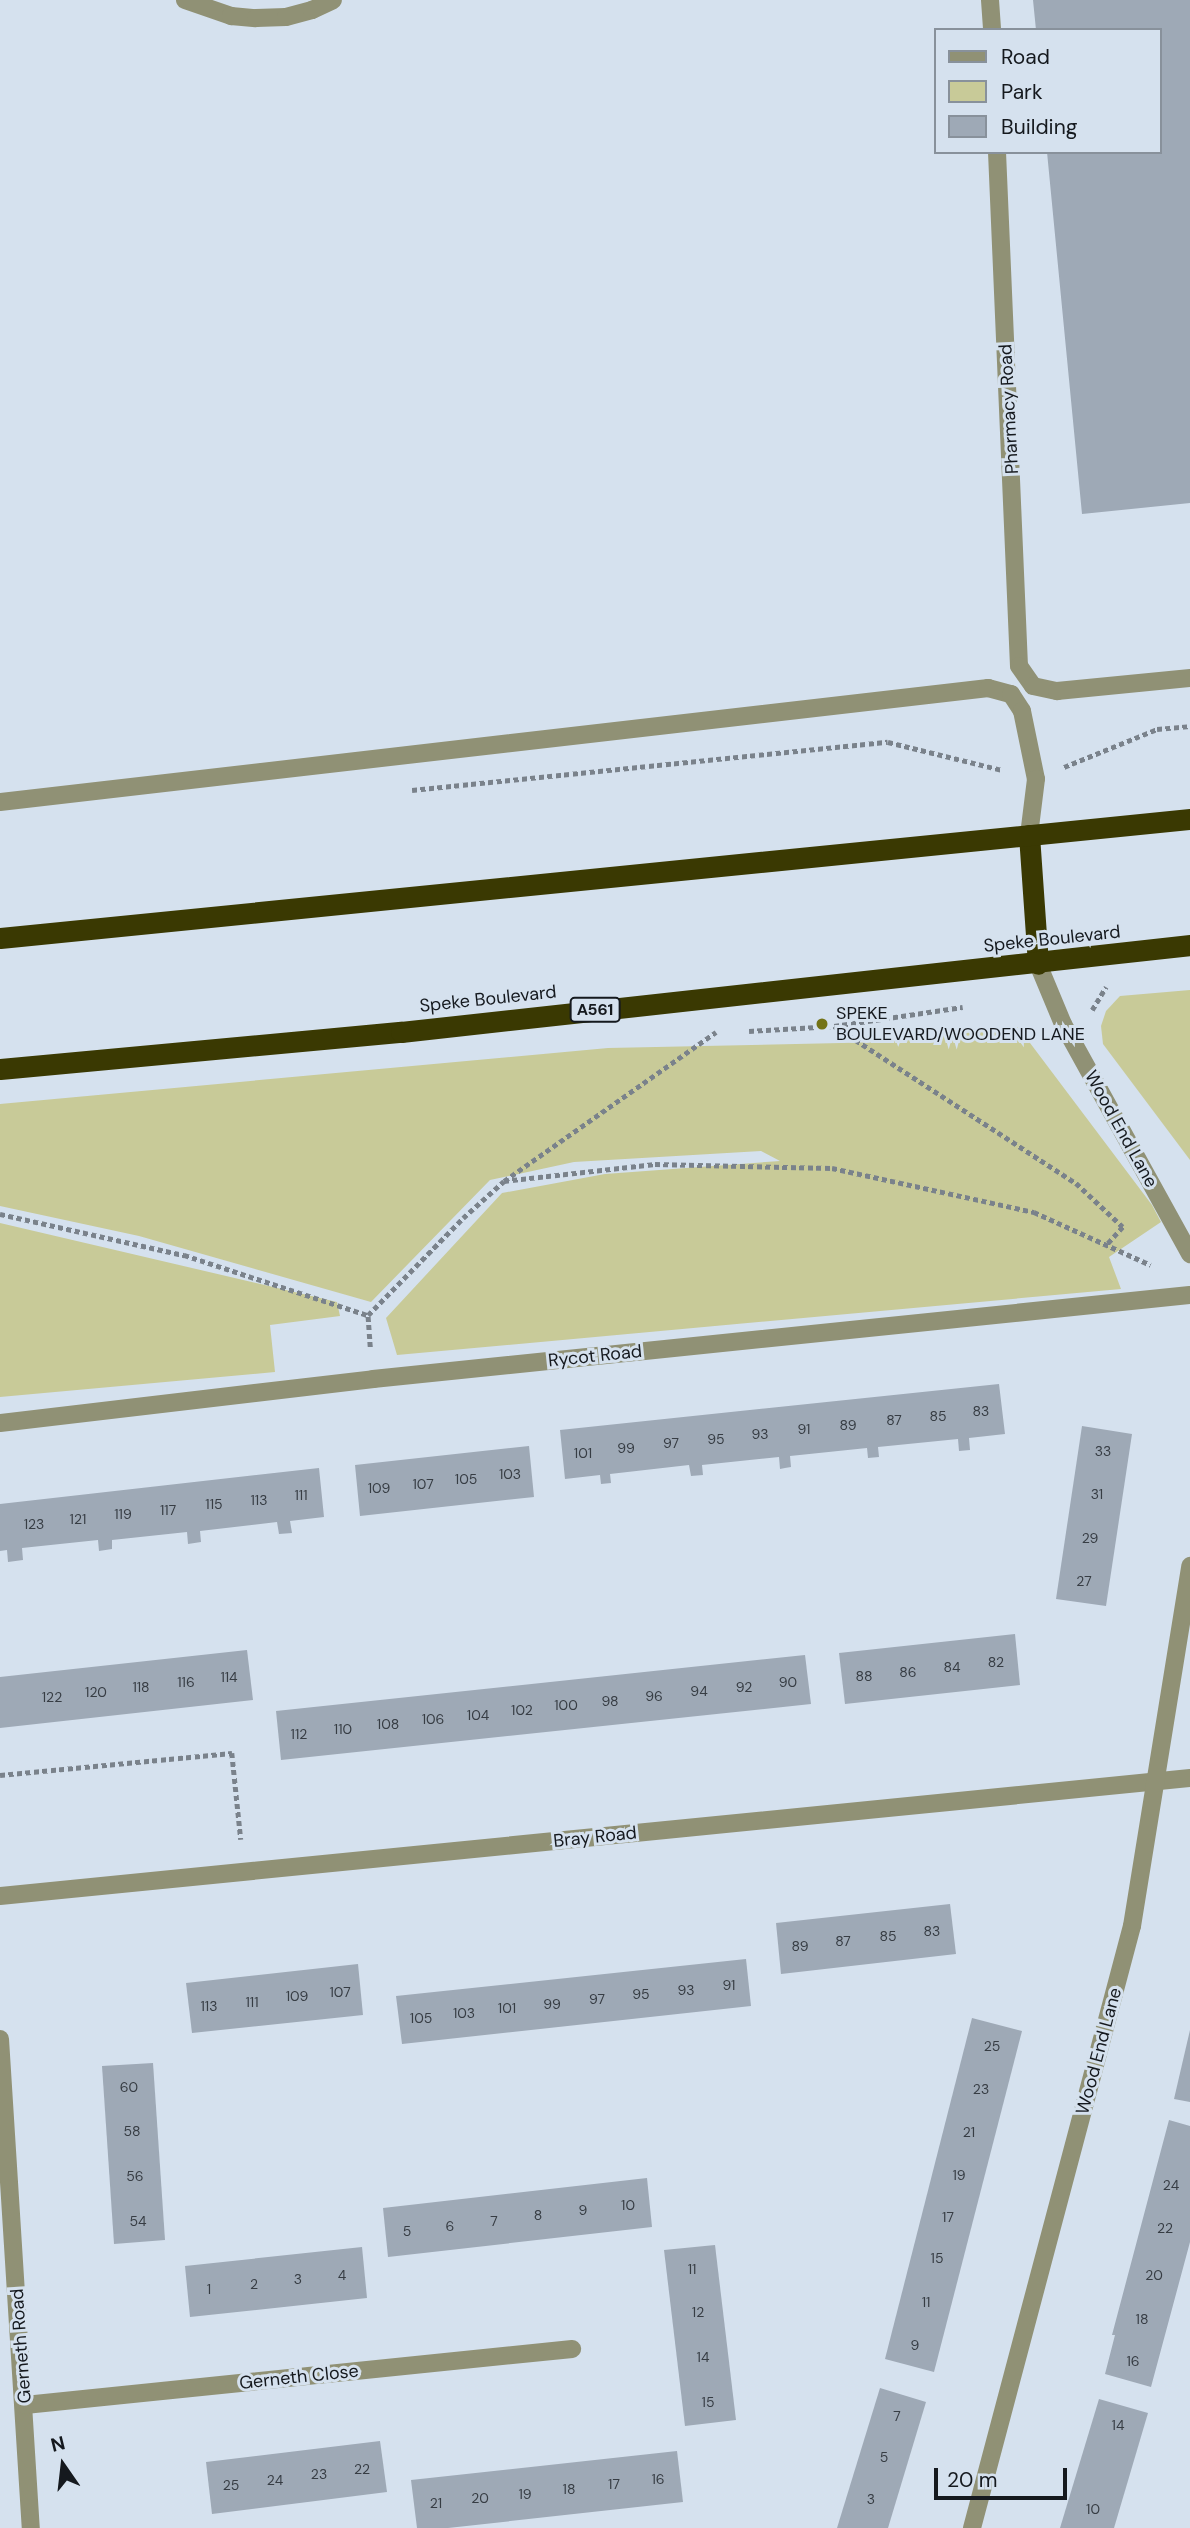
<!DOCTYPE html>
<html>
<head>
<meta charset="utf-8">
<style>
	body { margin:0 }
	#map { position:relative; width:1190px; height:2528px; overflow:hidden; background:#d5e1ee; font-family:"DM Sans",sans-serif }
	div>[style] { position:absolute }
	.green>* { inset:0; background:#c8ca98 }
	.building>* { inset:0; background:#9ea9b6 }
	.path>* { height:4.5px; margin-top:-2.25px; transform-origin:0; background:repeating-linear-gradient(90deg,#7a828b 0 5px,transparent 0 8.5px) }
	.lane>* { height:18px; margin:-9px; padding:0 9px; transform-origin:9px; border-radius:9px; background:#909175 }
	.street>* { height:18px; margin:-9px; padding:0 9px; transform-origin:9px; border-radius:9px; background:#909175 }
	.highway>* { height:21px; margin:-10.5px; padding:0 10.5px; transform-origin:10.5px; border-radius:10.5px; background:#3a3902 }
	.dots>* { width:19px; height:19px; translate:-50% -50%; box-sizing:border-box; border:4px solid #d5e1ee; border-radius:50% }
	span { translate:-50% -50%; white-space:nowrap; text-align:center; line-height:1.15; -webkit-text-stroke:6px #d5e1ee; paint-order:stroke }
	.number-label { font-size:14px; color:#373d44 }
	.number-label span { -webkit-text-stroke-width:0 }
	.shield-label span { padding:2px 5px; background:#d5e1ee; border:2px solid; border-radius:5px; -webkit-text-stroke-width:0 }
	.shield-label { font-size:16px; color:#15191e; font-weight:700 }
	.street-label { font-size:18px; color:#15191e }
	.poi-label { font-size:18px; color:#15191e }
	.left { translate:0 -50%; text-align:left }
	.legend { position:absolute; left:934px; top:28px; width:228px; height:126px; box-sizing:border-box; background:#d5e1ee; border:2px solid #88919b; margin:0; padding:9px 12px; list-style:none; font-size:21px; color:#15191e }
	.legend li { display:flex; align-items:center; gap:14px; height:35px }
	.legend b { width:35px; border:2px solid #88919b }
	.north { position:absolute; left:28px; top:2430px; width:70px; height:70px; -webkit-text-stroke:5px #d5e1ee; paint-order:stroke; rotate:346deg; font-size:19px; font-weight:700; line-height:28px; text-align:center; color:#15191e }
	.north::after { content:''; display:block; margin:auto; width:24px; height:32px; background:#15191e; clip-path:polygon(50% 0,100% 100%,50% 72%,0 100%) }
	.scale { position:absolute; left:934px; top:2468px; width:133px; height:32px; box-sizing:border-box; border:4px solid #15191e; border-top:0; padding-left:9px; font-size:21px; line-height:24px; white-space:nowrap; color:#15191e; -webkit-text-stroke:5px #d5e1ee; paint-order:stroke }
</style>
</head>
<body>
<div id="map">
	<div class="green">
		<i style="clip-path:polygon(1190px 990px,1190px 1160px,1103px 1044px,1101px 1026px,1106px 1011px,1120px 996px)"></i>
		<i style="clip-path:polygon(1018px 1027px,1152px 1205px,1161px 1222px,1109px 1257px,1121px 1289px,397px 1355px,386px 1318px,502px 1193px,605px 1174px,780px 1161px,761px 1151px,574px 1162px,490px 1180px,371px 1302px,139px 1236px,0 1206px,0 1104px,608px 1048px,887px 1042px)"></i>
		<i style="clip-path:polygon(0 1223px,337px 1302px,340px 1316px,270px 1325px,275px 1372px,0 1397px)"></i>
	</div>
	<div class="building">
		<i style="clip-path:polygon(1033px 0,1190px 0,1190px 503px,1082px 514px,1047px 152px,1160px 152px,1160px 30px,1036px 30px)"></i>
		<i style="clip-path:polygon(999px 1384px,1005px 1434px,969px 1438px,970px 1450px,959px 1451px,958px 1439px,878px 1447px,879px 1457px,868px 1458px,867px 1448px,790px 1456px,791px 1467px,785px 1468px,780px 1469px,779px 1457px,702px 1465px,703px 1475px,691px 1476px,689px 1465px,610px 1474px,611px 1483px,601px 1484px,600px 1475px,565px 1479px,560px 1430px)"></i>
		<i style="clip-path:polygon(1082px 1426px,1132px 1434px,1106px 1606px,1056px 1599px)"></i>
		<i style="clip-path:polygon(529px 1446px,534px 1497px,360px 1516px,355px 1465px)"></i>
		<i style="clip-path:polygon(319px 1468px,324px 1517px,290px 1521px,292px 1533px,279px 1534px,277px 1522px,200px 1531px,201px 1542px,188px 1544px,187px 1532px,112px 1540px,112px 1549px,99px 1551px,98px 1540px,22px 1548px,23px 1560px,8px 1562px,7px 1550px,0 1551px,0 1504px)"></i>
		<i style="clip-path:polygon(1015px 1634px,1020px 1685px,845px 1704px,839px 1653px)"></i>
		<i style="clip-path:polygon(247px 1650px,253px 1700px,0 1728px,0 1677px)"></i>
		<i style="clip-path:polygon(805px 1655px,811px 1704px,281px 1760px,276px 1711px)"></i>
		<i style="clip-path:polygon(950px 1904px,956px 1954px,781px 1974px,776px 1923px)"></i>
		<i style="clip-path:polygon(746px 1959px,751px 2006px,402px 2044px,396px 1996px)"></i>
		<i style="clip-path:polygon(358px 1964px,363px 2015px,192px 2033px,186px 1983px)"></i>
		<i style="clip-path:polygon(972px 2018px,1022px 2031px,934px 2372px,885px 2359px)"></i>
		<i style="clip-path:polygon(1190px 2030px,1190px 2102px,1174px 2099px)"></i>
		<i style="clip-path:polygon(153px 2063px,165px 2240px,114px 2244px,102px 2066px)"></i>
		<i style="clip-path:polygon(1169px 2120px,1190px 2126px,1190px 2242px,1151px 2387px,1105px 2374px,1115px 2335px,1112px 2335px)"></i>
		<i style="clip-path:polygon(647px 2178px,652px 2227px,388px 2257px,383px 2208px)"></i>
		<i style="clip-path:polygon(715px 2245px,736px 2420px,685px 2426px,664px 2250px)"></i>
		<i style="clip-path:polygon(362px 2247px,367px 2298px,190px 2317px,185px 2266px)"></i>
		<i style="clip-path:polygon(880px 2388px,926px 2402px,888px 2528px,837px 2528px)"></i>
		<i style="clip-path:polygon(1099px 2399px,1148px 2413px,1114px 2528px,1060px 2528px)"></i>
		<i style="clip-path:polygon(380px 2441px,387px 2492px,212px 2514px,206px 2462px)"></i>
		<i style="clip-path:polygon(677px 2451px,683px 2502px,448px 2528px,417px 2528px,411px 2480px)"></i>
	</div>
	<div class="path">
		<i style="left:1064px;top:767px;width:100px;rotate:-22.2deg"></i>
		<i style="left:1157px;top:729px;width:33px;rotate:-5deg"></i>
		<i style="left:412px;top:790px;width:478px;rotate:-5.8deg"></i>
		<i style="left:888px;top:742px;width:117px;rotate:13.8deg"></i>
		<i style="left:1092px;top:1010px;width:27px;rotate:-59deg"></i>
		<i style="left:834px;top:1026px;width:288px;rotate:33deg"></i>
		<i style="left:1076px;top:1183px;width:64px;rotate:43.1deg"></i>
		<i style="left:1123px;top:1227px;width:24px;rotate:132deg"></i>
		<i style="left:749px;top:1031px;width:85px;rotate:-3.4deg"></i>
		<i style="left:834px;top:1026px;width:130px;rotate:-8.4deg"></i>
		<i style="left:504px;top:1181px;width:152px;rotate:-6.4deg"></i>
		<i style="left:655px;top:1164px;width:177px;rotate:1.3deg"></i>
		<i style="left:832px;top:1168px;width:207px;rotate:12.3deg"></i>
		<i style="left:1034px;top:1212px;width:128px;rotate:24.4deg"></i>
		<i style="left:0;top:1214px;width:189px;rotate:12.6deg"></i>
		<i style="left:184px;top:1255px;width:194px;rotate:18.1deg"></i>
		<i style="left:370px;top:1347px;width:32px;rotate:-94deg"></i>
		<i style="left:368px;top:1315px;width:136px;rotate:-45.6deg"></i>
		<i style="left:463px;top:1218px;width:55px;rotate:-42.1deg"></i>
		<i style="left:504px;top:1181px;width:259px;rotate:-35.1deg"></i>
		<i style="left:0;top:1775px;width:233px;rotate:-5.4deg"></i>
		<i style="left:232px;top:1753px;width:87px;rotate:84.1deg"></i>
	</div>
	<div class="lane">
		<i style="left:185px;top:0;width:49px;rotate:19.2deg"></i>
		<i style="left:231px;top:16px;width:25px;rotate:5deg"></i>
		<i style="left:256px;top:18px;width:30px;rotate:-2deg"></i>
		<i style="left:286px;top:17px;width:27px;rotate:-15deg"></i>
		<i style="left:312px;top:10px;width:23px;rotate:-25deg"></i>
		<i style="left:990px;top:0;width:30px;rotate:86deg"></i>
		<i style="left:997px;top:152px;width:514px;rotate:87.55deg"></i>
		<i style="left:1019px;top:666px;width:24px;rotate:55deg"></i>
		<i style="left:1033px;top:686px;width:25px;rotate:12deg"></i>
		<i style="left:1057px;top:691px;width:134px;rotate:-5.6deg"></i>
		<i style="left:0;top:802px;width:995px;rotate:-6.58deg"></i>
		<i style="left:988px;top:688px;width:24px;rotate:15deg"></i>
		<i style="left:1011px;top:694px;width:20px;rotate:57deg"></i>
		<i style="left:1022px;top:711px;width:69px;rotate:78.4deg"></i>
		<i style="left:1036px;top:779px;width:56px;rotate:97.1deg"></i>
	</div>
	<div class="street">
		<i style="left:1038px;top:964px;width:65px;rotate:67.4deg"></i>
		<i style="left:1063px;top:1024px;width:263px;rotate:61.1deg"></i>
		<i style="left:0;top:1423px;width:376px;rotate:-6.7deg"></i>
		<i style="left:373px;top:1379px;width:821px;rotate:-5.87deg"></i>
		<i style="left:0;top:1896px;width:1196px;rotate:-5.66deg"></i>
		<i style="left:0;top:2039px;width:490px;rotate:86.4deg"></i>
		<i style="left:25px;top:2405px;width:550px;rotate:-5.85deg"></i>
		<i style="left:972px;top:2528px;width:623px;rotate:-75.12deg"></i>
		<i style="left:1132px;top:1926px;width:365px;rotate:-80.8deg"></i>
	</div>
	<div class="highway">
		<i style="left:1029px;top:835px;width:129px;rotate:86deg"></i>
		<i style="left:0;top:938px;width:1196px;rotate:-5.71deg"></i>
		<i style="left:0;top:1069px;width:403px;rotate:-5.3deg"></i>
		<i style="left:401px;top:1032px;width:794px;rotate:-6.29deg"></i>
	</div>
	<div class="dots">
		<i style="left:822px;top:1024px;background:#737317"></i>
	</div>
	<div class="number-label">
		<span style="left:981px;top:1411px">83</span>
		<span style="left:938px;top:1416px">85</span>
		<span style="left:894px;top:1420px">87</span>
		<span style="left:848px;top:1425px">89</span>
		<span style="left:804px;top:1429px">91</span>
		<span style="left:760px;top:1434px">93</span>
		<span style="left:716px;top:1439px">95</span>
		<span style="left:671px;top:1443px">97</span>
		<span style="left:626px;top:1448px">99</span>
		<span style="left:1103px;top:1451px">33</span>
		<span style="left:583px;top:1453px">101</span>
		<span style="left:510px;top:1474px">103</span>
		<span style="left:466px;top:1479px">105</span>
		<span style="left:423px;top:1484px">107</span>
		<span style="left:379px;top:1488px">109</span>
		<span style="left:1097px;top:1494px">31</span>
		<span style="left:301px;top:1495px">111</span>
		<span style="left:259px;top:1500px">113</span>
		<span style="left:214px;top:1504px">115</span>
		<span style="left:168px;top:1510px">117</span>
		<span style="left:123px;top:1514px">119</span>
		<span style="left:78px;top:1519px">121</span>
		<span style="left:34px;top:1524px">123</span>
		<span style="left:1090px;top:1538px">29</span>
		<span style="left:1084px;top:1581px">27</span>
		<span style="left:996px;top:1662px">82</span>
		<span style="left:952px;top:1667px">84</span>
		<span style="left:908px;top:1672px">86</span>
		<span style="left:864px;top:1676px">88</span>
		<span style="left:229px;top:1677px">114</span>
		<span style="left:186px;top:1682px">116</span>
		<span style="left:788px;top:1682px">90</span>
		<span style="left:141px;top:1687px">118</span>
		<span style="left:744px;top:1687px">92</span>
		<span style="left:699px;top:1691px">94</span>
		<span style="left:96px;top:1692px">120</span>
		<span style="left:654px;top:1696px">96</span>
		<span style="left:52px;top:1697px">122</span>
		<span style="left:610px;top:1701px">98</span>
		<span style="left:566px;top:1705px">100</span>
		<span style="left:522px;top:1710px">102</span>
		<span style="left:478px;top:1715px">104</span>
		<span style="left:433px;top:1719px">106</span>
		<span style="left:388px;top:1724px">108</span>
		<span style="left:343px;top:1729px">110</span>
		<span style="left:299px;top:1734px">112</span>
		<span style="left:932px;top:1931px">83</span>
		<span style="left:888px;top:1936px">85</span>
		<span style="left:843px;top:1941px">87</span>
		<span style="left:800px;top:1946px">89</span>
		<span style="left:729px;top:1985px">91</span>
		<span style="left:686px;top:1990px">93</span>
		<span style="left:340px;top:1992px">107</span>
		<span style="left:641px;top:1994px">95</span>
		<span style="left:297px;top:1996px">109</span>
		<span style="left:597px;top:1999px">97</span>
		<span style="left:252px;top:2002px">111</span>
		<span style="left:552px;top:2004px">99</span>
		<span style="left:209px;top:2006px">113</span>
		<span style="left:507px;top:2008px">101</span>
		<span style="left:464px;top:2013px">103</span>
		<span style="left:421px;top:2018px">105</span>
		<span style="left:992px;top:2046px">25</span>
		<span style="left:129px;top:2087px">60</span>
		<span style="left:981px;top:2089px">23</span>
		<span style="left:132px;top:2131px">58</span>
		<span style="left:969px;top:2132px">21</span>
		<span style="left:959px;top:2175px">19</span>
		<span style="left:135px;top:2176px">56</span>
		<span style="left:1171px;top:2185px">24</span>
		<span style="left:628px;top:2205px">10</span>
		<span style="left:583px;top:2210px">9</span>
		<span style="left:538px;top:2215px">8</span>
		<span style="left:948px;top:2217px">17</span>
		<span style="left:138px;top:2221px">54</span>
		<span style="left:494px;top:2221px">7</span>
		<span style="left:450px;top:2226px">6</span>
		<span style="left:1165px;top:2228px">22</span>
		<span style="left:407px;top:2231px">5</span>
		<span style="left:937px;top:2258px">15</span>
		<span style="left:692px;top:2269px">11</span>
		<span style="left:342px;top:2275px">4</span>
		<span style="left:1154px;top:2275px">20</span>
		<span style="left:298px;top:2279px">3</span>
		<span style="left:254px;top:2284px">2</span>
		<span style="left:209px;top:2289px">1</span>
		<span style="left:926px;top:2302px">11</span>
		<span style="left:698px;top:2312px">12</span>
		<span style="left:1142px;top:2319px">18</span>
		<span style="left:915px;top:2345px">9</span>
		<span style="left:703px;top:2357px">14</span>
		<span style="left:1133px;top:2361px">16</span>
		<span style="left:708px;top:2402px">15</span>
		<span style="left:897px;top:2416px">7</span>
		<span style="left:1118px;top:2425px">14</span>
		<span style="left:884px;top:2457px">5</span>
		<span style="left:362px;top:2469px">22</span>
		<span style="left:319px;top:2474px">23</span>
		<span style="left:658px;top:2479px">16</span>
		<span style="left:275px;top:2480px">24</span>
		<span style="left:614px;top:2484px">17</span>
		<span style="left:231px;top:2485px">25</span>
		<span style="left:569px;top:2489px">18</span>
		<span style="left:525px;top:2494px">19</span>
		<span style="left:480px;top:2498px">20</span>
		<span style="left:871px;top:2499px">3</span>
		<span style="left:436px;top:2503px">21</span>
		<span style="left:1093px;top:2509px">10</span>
	</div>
	<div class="shield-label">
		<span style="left:595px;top:1010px">A561</span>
	</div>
	<div class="street-label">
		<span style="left:1009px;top:409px;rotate:-93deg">Pharmacy Road</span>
		<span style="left:1052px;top:939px;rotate:-6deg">Speke Boulevard</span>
		<span style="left:488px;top:999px;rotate:-6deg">Speke Boulevard</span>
		<span style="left:1121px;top:1129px;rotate:61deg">Wood End Lane</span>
		<span style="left:595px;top:1356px;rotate:-6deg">Rycot Road</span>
		<span style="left:595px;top:1837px;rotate:-6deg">Bray Road</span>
		<span style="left:1099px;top:2051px;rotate:-75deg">Wood End Lane</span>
		<span style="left:21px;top:2346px;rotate:-94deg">Gerneth Road</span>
		<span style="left:299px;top:2377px;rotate:-6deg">Gerneth Close</span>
	</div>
	<div class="poi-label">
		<span class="left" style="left:836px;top:1024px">SPEKE<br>BOULEVARD/WOODEND LANE</span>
	</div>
	<ul class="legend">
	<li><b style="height:9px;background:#909175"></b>Road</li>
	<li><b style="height:19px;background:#c8ca98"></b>Park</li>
	<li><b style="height:19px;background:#9ea9b6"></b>Building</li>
	</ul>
	<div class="north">N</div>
	<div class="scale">20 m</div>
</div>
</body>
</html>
